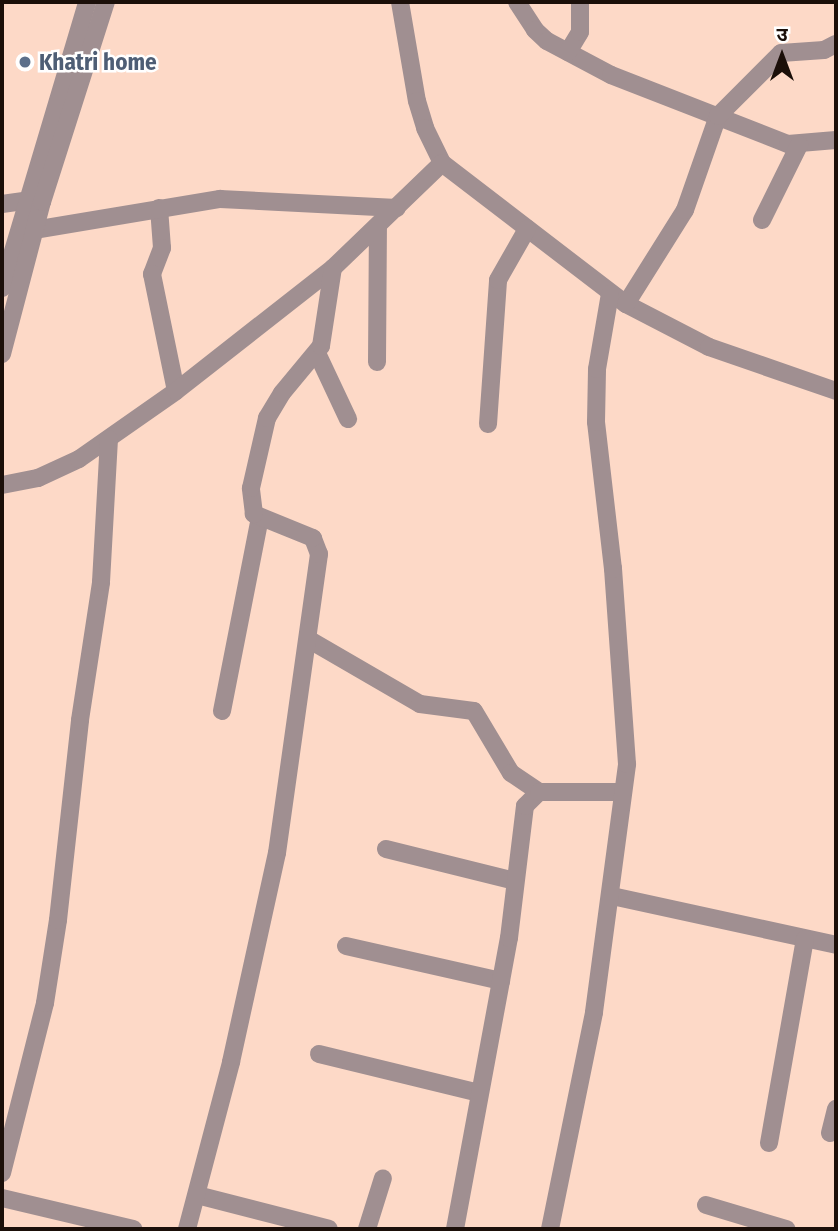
<!DOCTYPE html>
<html>
<head>
<meta charset="utf-8">
<style>
	body { margin:0 }
	#map { position:relative; width:838px; height:1231px; overflow:hidden; background:#fdd9c7; font-family:"Fira Sans Condensed","Noto Sans Devanagari",sans-serif }
	div>[style] { position:absolute }
	.minor>* { height:18px; margin:-9px; padding:0 9px; transform-origin:9px; border-radius:9px; background:#a08f91 }
	.tertiary>* { height:18px; margin:-9px; padding:0 9px; transform-origin:9px; border-radius:9px; background:#a08f91 }
	.dots>* { width:19px; height:19px; translate:-50% -50%; box-sizing:border-box; border:4px solid #fff; border-radius:50% }
	span { translate:-50% -50%; white-space:nowrap; text-align:center; line-height:1.15; -webkit-text-stroke:5px #fff; paint-order:stroke }
	.service-label { font-size:23px; color:#4e5e75; font-weight:700 }
	.left { translate:0 -50%; text-align:left }
	.frame { position:absolute; inset:0; border:4px solid #1b0f09; pointer-events:none }
	.north { position:absolute; left:747px; top:21px; width:70px; height:70px; -webkit-text-stroke:5px #fff; paint-order:stroke; rotate:0deg; font-size:19px; font-weight:700; line-height:28px; text-align:center; color:#1b0f09 }
	.north::after { content:''; display:block; margin:auto; width:24px; height:32px; background:#1b0f09; clip-path:polygon(50% 0,100% 100%,50% 72%,0 100%) }
</style>
</head>
<body>
<div id="map">
	<div class="minor">
		<i style="left:400px;top:2px;width:100px;rotate:80.3deg"></i>
		<i style="left:417px;top:101px;width:28px;rotate:73deg"></i>
		<i style="left:425px;top:128px;width:39px;rotate:64deg"></i>
		<i style="left:442px;top:163px;width:232px;rotate:37.5deg"></i>
		<i style="left:626px;top:304px;width:93px;rotate:27.4deg"></i>
		<i style="left:709px;top:347px;width:134px;rotate:19.1deg"></i>
		<i style="left:517px;top:2px;width:33px;rotate:57deg"></i>
		<i style="left:535px;top:30px;width:16px;rotate:43deg"></i>
		<i style="left:547px;top:41px;width:72px;rotate:28deg"></i>
		<i style="left:611px;top:75px;width:190px;rotate:21.3deg"></i>
		<i style="left:788px;top:144px;width:48px;rotate:-4.8deg"></i>
		<i style="left:568px;top:52px;width:23px;rotate:-59deg"></i>
		<i style="left:580px;top:32px;width:30px;rotate:-90deg"></i>
		<i style="left:2px;top:204px;width:27px;rotate:-8deg"></i>
		<i style="left:29px;top:200px;width:13px;rotate:9deg"></i>
		<i style="left:159px;top:208px;width:40px;rotate:85.7deg"></i>
		<i style="left:162px;top:248px;width:28px;rotate:111deg"></i>
		<i style="left:152px;top:274px;width:119px;rotate:78.4deg"></i>
		<i style="left:762px;top:220px;width:84px;rotate:-63.7deg"></i>
		<i style="left:22px;top:232px;width:201px;rotate:-9.5deg"></i>
		<i style="left:220px;top:199px;width:177px;rotate:2.9deg"></i>
		<i style="left:626px;top:304px;width:111px;rotate:-57.9deg"></i>
		<i style="left:685px;top:210px;width:100px;rotate:-70.7deg"></i>
		<i style="left:718px;top:116px;width:89px;rotate:-45deg"></i>
		<i style="left:781px;top:53px;width:43px;rotate:-4deg"></i>
		<i style="left:824px;top:50px;width:13px;rotate:-27deg"></i>
		<i style="left:317px;top:353px;width:73px;rotate:64.8deg"></i>
		<i style="left:377px;top:362px;width:135px;rotate:-89.6deg"></i>
		<i style="left:488px;top:424px;width:144px;rotate:-86deg"></i>
		<i style="left:498px;top:280px;width:59px;rotate:-60.4deg"></i>
		<i style="left:2px;top:485px;width:37px;rotate:-11deg"></i>
		<i style="left:38px;top:478px;width:45px;rotate:-24.9deg"></i>
		<i style="left:79px;top:459px;width:118px;rotate:-35deg"></i>
		<i style="left:176px;top:391px;width:199px;rotate:-38.1deg"></i>
		<i style="left:333px;top:268px;width:151px;rotate:-43.9deg"></i>
		<i style="left:308px;top:639px;width:129px;rotate:30.1deg"></i>
		<i style="left:420px;top:704px;width:54px;rotate:7.4deg"></i>
		<i style="left:474px;top:711px;width:72px;rotate:59.2deg"></i>
		<i style="left:511px;top:773px;width:34px;rotate:34deg"></i>
		<i style="left:222px;top:711px;width:197px;rotate:-78.9deg"></i>
		<i style="left:386px;top:849px;width:133px;rotate:13.9deg"></i>
		<i style="left:612px;top:896px;width:229px;rotate:12.3deg"></i>
		<i style="left:346px;top:946px;width:159px;rotate:12.7deg"></i>
		<i style="left:319px;top:1054px;width:165px;rotate:13.7deg"></i>
		<i style="left:830px;top:1133px;width:25px;rotate:-76deg"></i>
		<i style="left:769px;top:1143px;width:207px;rotate:-80deg"></i>
		<i style="left:2px;top:1173px;width:175px;rotate:-75.8deg"></i>
		<i style="left:45px;top:1003px;width:84px;rotate:-81.1deg"></i>
		<i style="left:58px;top:920px;width:201px;rotate:-83.7deg"></i>
		<i style="left:80px;top:720px;width:140px;rotate:-81.3deg"></i>
		<i style="left:101px;top:582px;width:143px;rotate:-86.8deg"></i>
		<i style="left:197px;top:1195px;width:136px;rotate:14.4deg"></i>
		<i style="left:2px;top:1198px;width:135px;rotate:13.3deg"></i>
		<i style="left:706px;top:1205px;width:84px;rotate:16.7deg"></i>
		<i style="left:187px;top:1229px;width:173px;rotate:-75.2deg"></i>
		<i style="left:231px;top:1062px;width:214px;rotate:-77.6deg"></i>
		<i style="left:277px;top:853px;width:302px;rotate:-82deg"></i>
		<i style="left:319px;top:554px;width:17px;rotate:-111deg"></i>
		<i style="left:313px;top:538px;width:64px;rotate:-157.9deg"></i>
		<i style="left:254px;top:514px;width:26px;rotate:-97deg"></i>
		<i style="left:251px;top:488px;width:72px;rotate:-77.1deg"></i>
		<i style="left:267px;top:418px;width:29px;rotate:-59deg"></i>
		<i style="left:282px;top:393px;width:61px;rotate:-50.3deg"></i>
		<i style="left:321px;top:346px;width:79px;rotate:-81.3deg"></i>
		<i style="left:367px;top:1229px;width:53px;rotate:-72.6deg"></i>
		<i style="left:455px;top:1229px;width:296px;rotate:-79.5deg"></i>
		<i style="left:509px;top:938px;width:133px;rotate:-83.1deg"></i>
		<i style="left:525px;top:806px;width:20px;rotate:-45deg"></i>
		<i style="left:539px;top:792px;width:84px"></i>
		<i style="left:550px;top:1229px;width:221px;rotate:-78.5deg"></i>
		<i style="left:594px;top:1012px;width:250px;rotate:-82.4deg"></i>
		<i style="left:627px;top:764px;width:196px;rotate:-94.1deg"></i>
		<i style="left:613px;top:569px;width:148px;rotate:-96.6deg"></i>
		<i style="left:596px;top:422px;width:53px;rotate:-88.9deg"></i>
		<i style="left:597px;top:369px;width:76px;rotate:-80.2deg"></i>
	</div>
	<div class="tertiary">
		<i style="left:2px;top:288px;width:298px;rotate:-73.4deg"></i>
		<i style="left:2px;top:354px;width:157px;rotate:-75.3deg"></i>
		<i style="left:42px;top:202px;width:210px;rotate:-72.3deg"></i>
	</div>
	<div class="dots">
		<i style="left:25px;top:62px;background:#5c6f8a"></i>
	</div>
	<div class="service-label">
		<span class="left" style="left:39px;top:62px">Khatri home</span>
	</div>
	<div class="frame"></div>
	<div class="north">उ</div>
</div>
</body>
</html>
